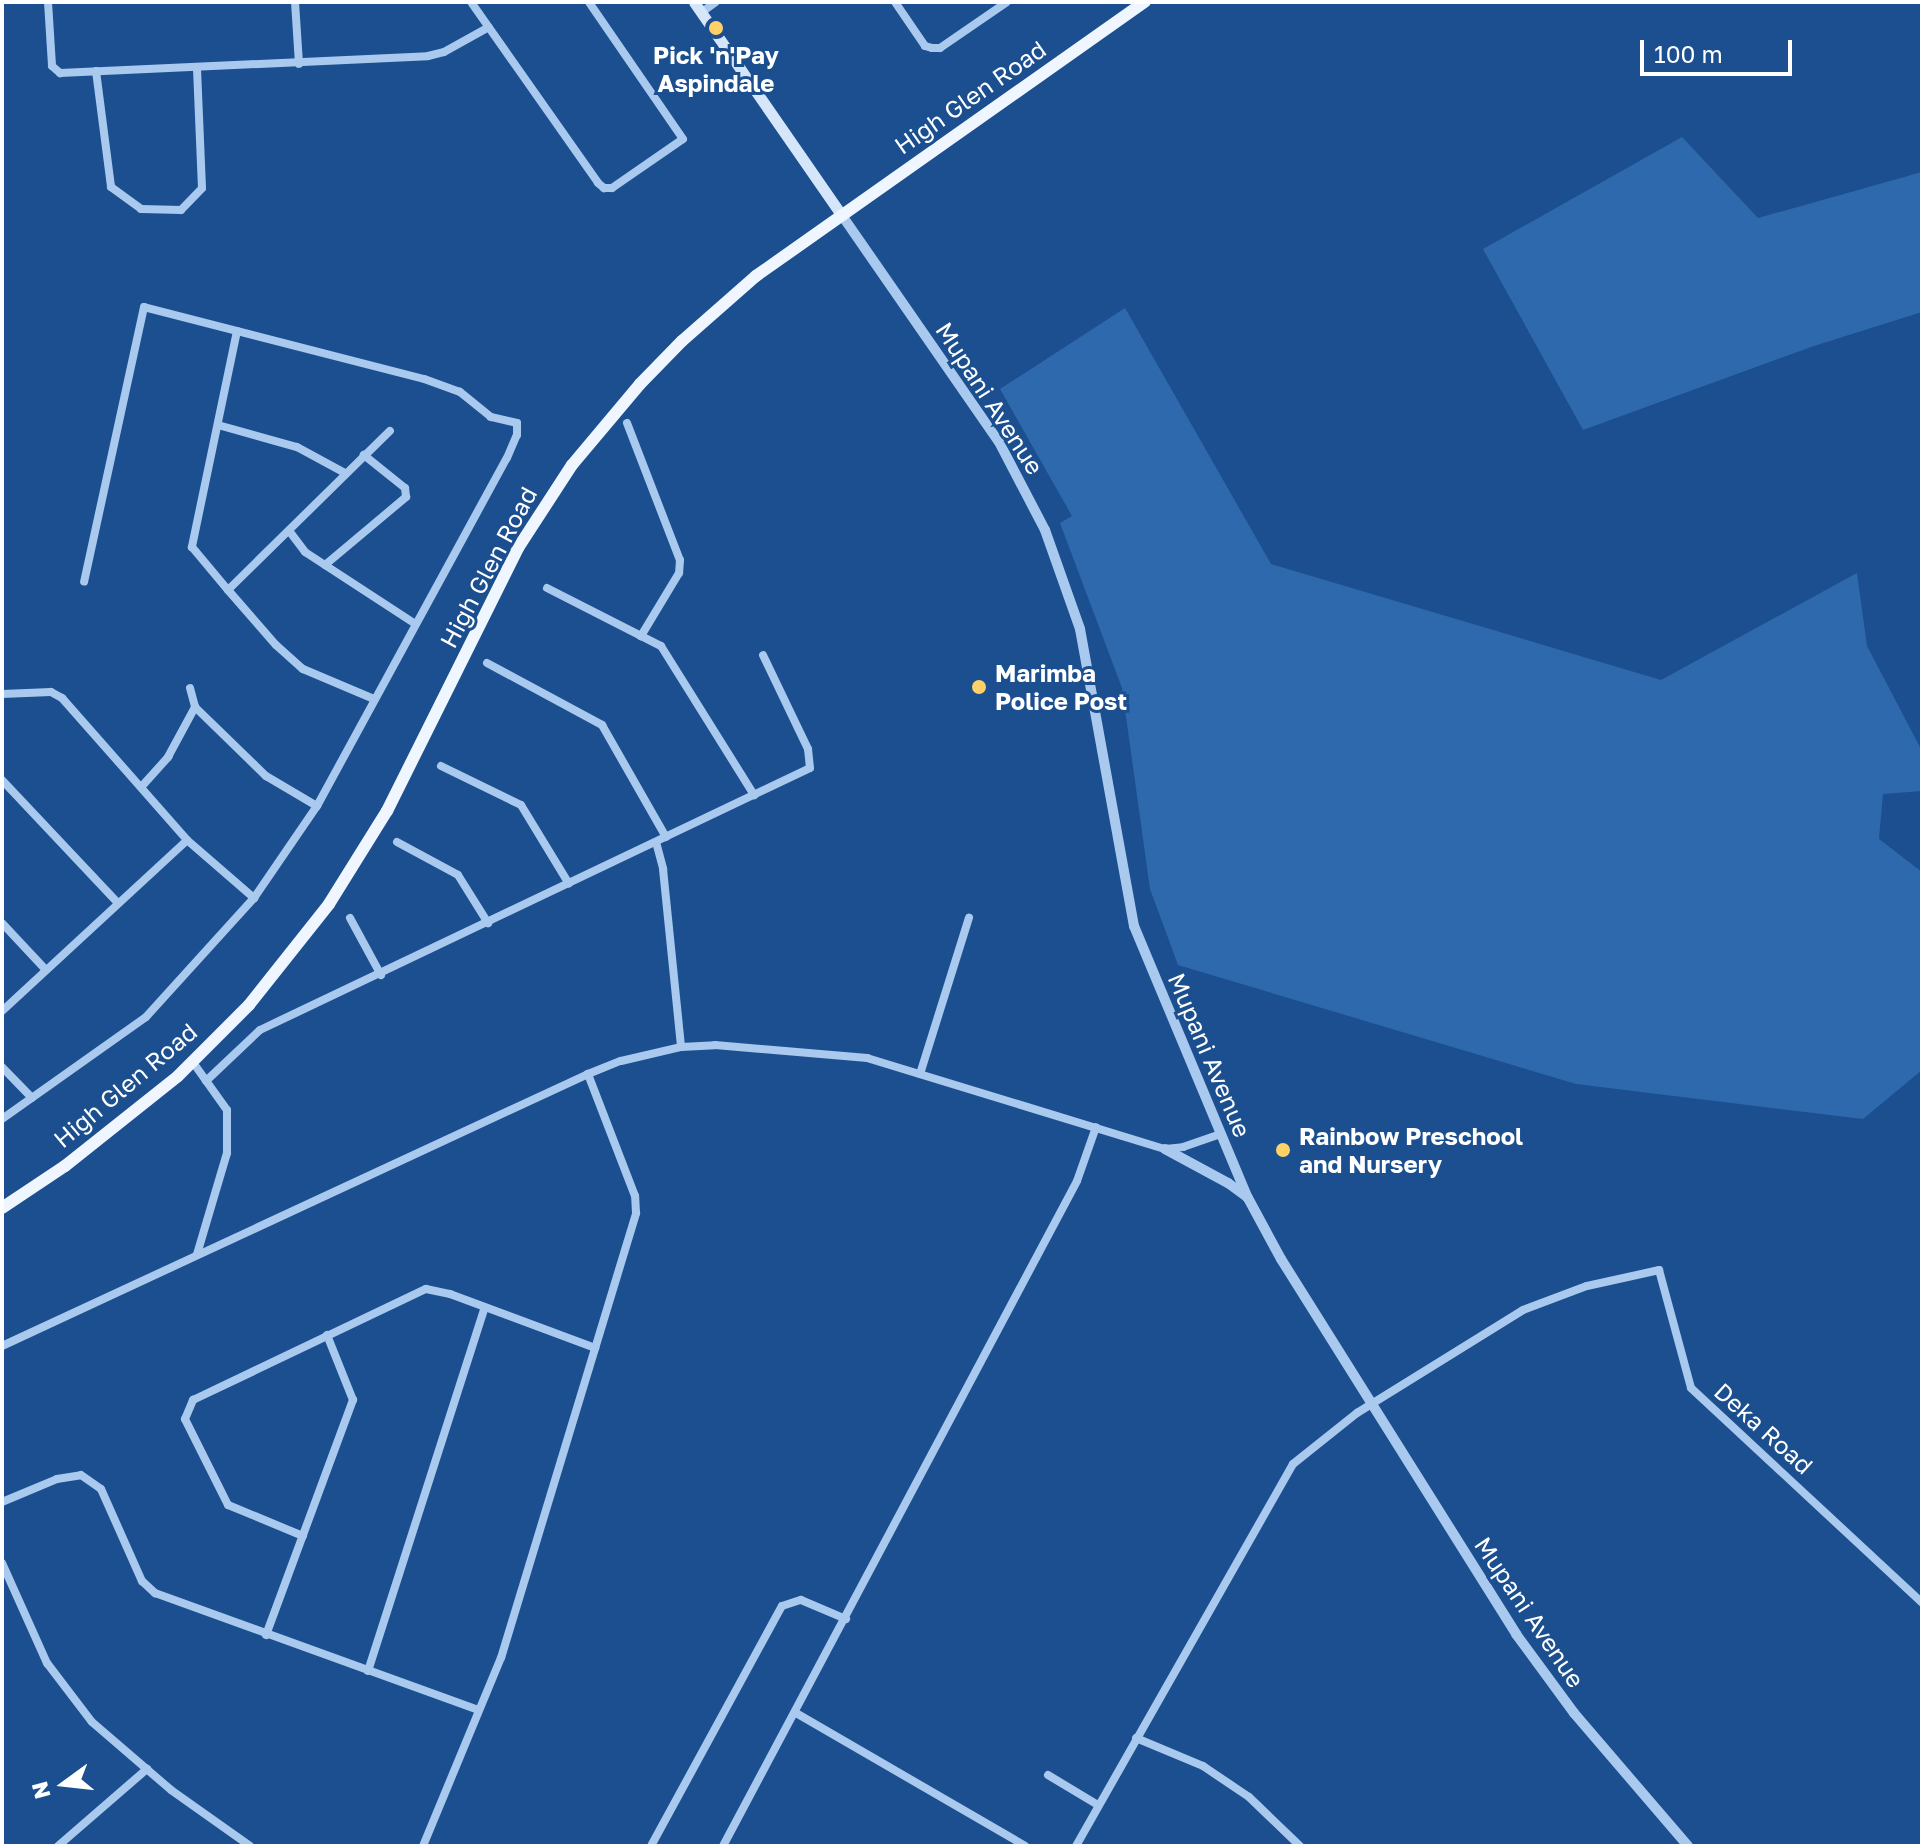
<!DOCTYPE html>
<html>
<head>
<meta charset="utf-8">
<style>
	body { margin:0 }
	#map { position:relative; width:1924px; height:1848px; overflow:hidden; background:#1b4f8f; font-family:"Golos Text",sans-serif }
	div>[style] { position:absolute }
	.green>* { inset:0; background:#2e69ad }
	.minor>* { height:8px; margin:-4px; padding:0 4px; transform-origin:4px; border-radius:4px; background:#a9c9ee }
	.tertiary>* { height:10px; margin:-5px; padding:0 5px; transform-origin:5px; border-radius:5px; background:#a9c9ee }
	.secondary>* { height:11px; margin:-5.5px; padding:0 5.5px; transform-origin:5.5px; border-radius:5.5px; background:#d6e6fa }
	.primary>* { height:12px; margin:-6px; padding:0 6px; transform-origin:6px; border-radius:6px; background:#f0f6ff }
	.dots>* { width:22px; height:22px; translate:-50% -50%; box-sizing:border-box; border:4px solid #1b4f8f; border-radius:50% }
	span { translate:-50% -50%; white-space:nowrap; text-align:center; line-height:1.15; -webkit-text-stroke:6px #1b4f8f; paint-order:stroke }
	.poi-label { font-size:24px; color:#fff; font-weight:700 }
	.left { translate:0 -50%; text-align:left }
	.street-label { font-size:24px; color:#fff }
	.frame { position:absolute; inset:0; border:4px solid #fff; pointer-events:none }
	.north { position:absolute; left:24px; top:1744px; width:80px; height:80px; -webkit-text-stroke:6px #1b4f8f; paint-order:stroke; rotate:255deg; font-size:22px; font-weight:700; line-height:32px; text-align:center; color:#fff }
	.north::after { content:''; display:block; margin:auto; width:28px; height:36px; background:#fff; clip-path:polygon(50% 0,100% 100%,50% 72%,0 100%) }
	.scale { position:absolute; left:1640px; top:40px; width:152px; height:36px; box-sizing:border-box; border:4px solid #fff; border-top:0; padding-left:10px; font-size:24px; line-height:28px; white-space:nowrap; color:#fff; -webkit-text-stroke:6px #1b4f8f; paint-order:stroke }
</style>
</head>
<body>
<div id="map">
	<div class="green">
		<i style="clip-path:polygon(1682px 137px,1758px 218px,1922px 172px,1922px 312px,1814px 346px,1583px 430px,1483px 249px)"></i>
		<i style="clip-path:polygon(1125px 308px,1271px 564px,1661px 680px,1857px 573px,1867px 646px,1922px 751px,1922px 791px,1883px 794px,1879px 839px,1922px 872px,1922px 1070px,1863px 1119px,1576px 1084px,1178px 965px,1150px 889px,1122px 688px,1060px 523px,1072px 516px,1000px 389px)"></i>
	</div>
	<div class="minor">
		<i style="left:48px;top:2px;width:64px;rotate:86.4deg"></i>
		<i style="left:52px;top:66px;width:11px;rotate:41deg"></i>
		<i style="left:60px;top:73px;width:368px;rotate:-2.6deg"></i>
		<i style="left:428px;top:56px;width:16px;rotate:-14deg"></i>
		<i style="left:444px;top:52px;width:51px;rotate:-29.1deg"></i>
		<i style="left:295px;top:2px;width:62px;rotate:86.3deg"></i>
		<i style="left:471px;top:2px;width:221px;rotate:54.9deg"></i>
		<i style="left:598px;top:183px;width:8px;rotate:40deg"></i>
		<i style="left:604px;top:188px;width:8px"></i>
		<i style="left:612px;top:188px;width:86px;rotate:-34.6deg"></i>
		<i style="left:683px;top:139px;width:166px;rotate:-124.5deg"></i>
		<i style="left:895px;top:2px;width:53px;rotate:55.7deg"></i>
		<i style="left:925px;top:46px;width:7px;rotate:16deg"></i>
		<i style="left:932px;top:48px;width:8px"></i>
		<i style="left:940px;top:48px;width:81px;rotate:-34.5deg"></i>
		<i style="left:702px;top:12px;width:17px;rotate:-36deg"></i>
		<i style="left:96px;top:71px;width:117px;rotate:82.6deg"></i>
		<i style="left:111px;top:187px;width:37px;rotate:36deg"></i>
		<i style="left:141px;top:209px;width:40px;rotate:1.4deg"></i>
		<i style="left:181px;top:210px;width:30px;rotate:-46deg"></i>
		<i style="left:202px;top:188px;width:119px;rotate:-92.4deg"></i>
		<i style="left:237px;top:331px;width:221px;rotate:101.8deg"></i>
		<i style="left:192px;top:547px;width:56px;rotate:50.1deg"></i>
		<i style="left:228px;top:590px;width:227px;rotate:-44.5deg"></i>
		<i style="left:627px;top:423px;width:147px;rotate:68.9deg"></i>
		<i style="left:680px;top:560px;width:13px;rotate:94deg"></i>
		<i style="left:679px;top:573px;width:74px;rotate:121.1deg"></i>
		<i style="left:218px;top:425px;width:82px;rotate:15.6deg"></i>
		<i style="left:297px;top:447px;width:55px;rotate:28.4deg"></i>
		<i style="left:290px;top:532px;width:25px;rotate:53deg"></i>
		<i style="left:305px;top:552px;width:130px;rotate:33.1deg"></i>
		<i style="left:325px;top:565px;width:106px;rotate:-40deg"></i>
		<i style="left:406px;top:497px;width:9px;rotate:-96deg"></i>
		<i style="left:405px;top:488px;width:53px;rotate:-141.2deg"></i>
		<i style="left:547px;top:588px;width:128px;rotate:27deg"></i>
		<i style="left:661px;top:646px;width:176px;rotate:58deg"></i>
		<i style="left:228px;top:590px;width:73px;rotate:48.9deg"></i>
		<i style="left:276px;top:645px;width:36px;rotate:42deg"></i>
		<i style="left:303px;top:669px;width:77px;rotate:22.9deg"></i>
		<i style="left:487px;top:663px;width:131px;rotate:28.3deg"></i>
		<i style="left:602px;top:725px;width:129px;rotate:60.3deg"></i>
		<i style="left:190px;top:688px;width:20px;rotate:75deg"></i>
		<i style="left:195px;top:707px;width:99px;rotate:44.2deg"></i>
		<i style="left:266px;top:776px;width:59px;rotate:30.5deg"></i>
		<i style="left:2px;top:694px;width:49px;rotate:-2.3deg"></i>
		<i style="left:51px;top:692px;width:13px;rotate:29deg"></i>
		<i style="left:62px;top:698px;width:189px;rotate:48.6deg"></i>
		<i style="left:187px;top:840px;width:89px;rotate:40.9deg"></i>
		<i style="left:441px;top:766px;width:89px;rotate:26deg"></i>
		<i style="left:521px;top:805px;width:92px;rotate:58.7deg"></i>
		<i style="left:2px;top:780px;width:169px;rotate:46.7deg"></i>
		<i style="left:143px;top:785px;width:38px;rotate:-48deg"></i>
		<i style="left:168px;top:757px;width:57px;rotate:-61.6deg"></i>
		<i style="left:397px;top:842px;width:69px;rotate:28.4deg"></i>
		<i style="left:458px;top:875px;width:57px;rotate:58deg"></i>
		<i style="left:656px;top:842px;width:28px;rotate:75deg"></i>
		<i style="left:663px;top:869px;width:179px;rotate:84.2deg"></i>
		<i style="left:350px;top:918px;width:65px;rotate:61.5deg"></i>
		<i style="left:2px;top:923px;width:64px;rotate:46.9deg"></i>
		<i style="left:2px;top:1011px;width:252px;rotate:-42.7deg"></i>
		<i style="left:192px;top:1061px;width:60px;rotate:54.5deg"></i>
		<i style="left:227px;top:1110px;width:43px;rotate:90deg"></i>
		<i style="left:227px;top:1153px;width:105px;rotate:106.5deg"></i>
		<i style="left:2px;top:1067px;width:43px;rotate:45.9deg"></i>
		<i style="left:920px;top:1074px;width:164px;rotate:-72.6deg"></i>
		<i style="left:206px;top:1081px;width:74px;rotate:-43.4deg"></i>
		<i style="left:260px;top:1030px;width:609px;rotate:-25.47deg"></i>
		<i style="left:810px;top:768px;width:19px;rotate:-96deg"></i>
		<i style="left:808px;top:749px;width:104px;rotate:-115.6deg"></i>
		<i style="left:2px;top:1119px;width:176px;rotate:-35.3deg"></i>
		<i style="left:146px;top:1017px;width:161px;rotate:-47.8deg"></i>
		<i style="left:254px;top:898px;width:112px;rotate:-55.6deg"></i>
		<i style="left:317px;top:806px;width:396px;rotate:-61.4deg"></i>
		<i style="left:507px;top:458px;width:25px;rotate:-67deg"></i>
		<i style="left:517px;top:435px;width:12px;rotate:-90deg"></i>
		<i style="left:517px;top:423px;width:27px;rotate:-167deg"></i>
		<i style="left:491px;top:417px;width:40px;rotate:-141deg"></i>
		<i style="left:460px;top:392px;width:38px;rotate:-160deg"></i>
		<i style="left:424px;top:379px;width:289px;rotate:-165.6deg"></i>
		<i style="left:144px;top:307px;width:281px;rotate:102.3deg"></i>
		<i style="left:2px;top:1346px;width:646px;rotate:-24.9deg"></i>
		<i style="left:588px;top:1074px;width:35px;rotate:-22deg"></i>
		<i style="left:621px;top:1061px;width:62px;rotate:-13.1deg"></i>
		<i style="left:681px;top:1047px;width:34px;rotate:-3deg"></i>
		<i style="left:715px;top:1045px;width:153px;rotate:4.9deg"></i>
		<i style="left:867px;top:1058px;width:312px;rotate:17deg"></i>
		<i style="left:1165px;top:1149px;width:18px;rotate:-6deg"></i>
		<i style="left:1183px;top:1147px;width:39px;rotate:-19deg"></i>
		<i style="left:2px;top:1502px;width:60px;rotate:-22.7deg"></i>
		<i style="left:57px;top:1479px;width:24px;rotate:-9deg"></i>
		<i style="left:81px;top:1475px;width:24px;rotate:35deg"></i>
		<i style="left:101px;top:1489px;width:101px;rotate:66deg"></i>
		<i style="left:142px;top:1581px;width:18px;rotate:43deg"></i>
		<i style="left:155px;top:1593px;width:344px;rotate:19.9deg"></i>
		<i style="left:303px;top:1536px;width:81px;rotate:-157.5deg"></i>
		<i style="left:228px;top:1505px;width:96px;rotate:-116.6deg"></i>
		<i style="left:185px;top:1419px;width:21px;rotate:-67deg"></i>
		<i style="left:193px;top:1400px;width:258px;rotate:-25.5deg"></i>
		<i style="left:426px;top:1289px;width:25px;rotate:12deg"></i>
		<i style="left:450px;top:1294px;width:155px;rotate:20.4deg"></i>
		<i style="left:2px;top:1563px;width:110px;rotate:65.8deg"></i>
		<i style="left:47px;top:1663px;width:74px;rotate:52.7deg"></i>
		<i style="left:92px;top:1722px;width:104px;rotate:40.7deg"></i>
		<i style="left:171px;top:1790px;width:97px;rotate:35.3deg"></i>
		<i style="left:266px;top:1635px;width:251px;rotate:-69.7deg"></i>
		<i style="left:353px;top:1400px;width:70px;rotate:-111.8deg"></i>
		<i style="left:368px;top:1671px;width:382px;rotate:-72.2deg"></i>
		<i style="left:796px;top:1713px;width:265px;rotate:30.1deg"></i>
		<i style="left:1136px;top:1738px;width:73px;rotate:22.7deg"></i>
		<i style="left:1203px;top:1766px;width:55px;rotate:34deg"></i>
		<i style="left:1249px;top:1797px;width:71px;rotate:43.9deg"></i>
		<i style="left:1048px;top:1775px;width:58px;rotate:31deg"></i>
		<i style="left:58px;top:1846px;width:118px;rotate:-40.9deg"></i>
		<i style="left:423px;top:1846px;width:204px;rotate:-67.5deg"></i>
		<i style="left:501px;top:1658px;width:465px;rotate:-73.1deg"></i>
		<i style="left:636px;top:1213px;width:17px;rotate:-93deg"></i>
		<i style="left:635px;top:1196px;width:131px;rotate:-111.1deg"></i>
		<i style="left:651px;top:1846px;width:273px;rotate:-61.4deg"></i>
		<i style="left:782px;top:1606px;width:20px;rotate:-18deg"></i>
		<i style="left:801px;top:1600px;width:49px;rotate:22.9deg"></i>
		<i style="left:723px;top:1846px;width:753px;rotate:-61.97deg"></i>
		<i style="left:1077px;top:1181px;width:57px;rotate:-70.6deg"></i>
		<i style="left:1076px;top:1846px;width:439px;rotate:-60.4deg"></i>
		<i style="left:1293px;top:1464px;width:82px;rotate:-38.6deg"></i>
		<i style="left:1357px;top:1413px;width:195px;rotate:-31.8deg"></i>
		<i style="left:1523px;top:1310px;width:68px;rotate:-20.6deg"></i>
		<i style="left:1587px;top:1286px;width:74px;rotate:-12.5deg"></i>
		<i style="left:1659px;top:1270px;width:122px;rotate:74.8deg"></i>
		<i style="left:1691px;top:1388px;width:316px;rotate:42.9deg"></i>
	</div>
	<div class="tertiary">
		<i style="left:841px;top:214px;width:277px;rotate:55.3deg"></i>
		<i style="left:999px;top:442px;width:99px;rotate:62.4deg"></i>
		<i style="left:1045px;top:530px;width:105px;rotate:70.5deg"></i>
		<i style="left:1080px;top:629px;width:302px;rotate:79.7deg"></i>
		<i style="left:1134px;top:926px;width:295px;rotate:67.3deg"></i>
		<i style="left:1248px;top:1198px;width:69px;rotate:61.6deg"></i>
		<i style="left:1281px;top:1259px;width:443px;rotate:57.9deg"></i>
		<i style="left:1516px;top:1634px;width:98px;rotate:53.7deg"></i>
		<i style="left:1574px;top:1713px;width:175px;rotate:49.4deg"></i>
		<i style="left:1165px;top:1149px;width:72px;rotate:28.4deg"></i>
		<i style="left:1228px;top:1183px;width:24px;rotate:36deg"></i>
	</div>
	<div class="secondary">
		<i style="left:694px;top:2px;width:258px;rotate:55.3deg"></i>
	</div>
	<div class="primary">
		<i style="left:2px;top:1208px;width:76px;rotate:-33.7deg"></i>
		<i style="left:65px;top:1166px;width:144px;rotate:-38.5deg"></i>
		<i style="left:178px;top:1076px;width:100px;rotate:-45deg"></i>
		<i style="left:249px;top:1005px;width:129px;rotate:-51.6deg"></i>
		<i style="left:329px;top:904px;width:110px;rotate:-58.1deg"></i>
		<i style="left:387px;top:811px;width:294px;rotate:-63.5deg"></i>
		<i style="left:518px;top:548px;width:99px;rotate:-57deg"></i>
		<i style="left:572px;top:465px;width:106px;rotate:-50deg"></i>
		<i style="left:640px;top:384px;width:60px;rotate:-45.7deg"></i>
		<i style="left:682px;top:341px;width:98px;rotate:-41.3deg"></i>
		<i style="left:756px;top:276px;width:476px;rotate:-35.2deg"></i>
	</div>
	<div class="dots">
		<i style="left:716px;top:28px;background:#ffd166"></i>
		<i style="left:979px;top:687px;background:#ffd166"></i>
		<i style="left:1283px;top:1150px;background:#ffd166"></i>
	</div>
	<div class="poi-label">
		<span style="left:716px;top:69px">Pick 'n'Pay<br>Aspindale</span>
		<span class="left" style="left:995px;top:687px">Marimba<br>Police Post</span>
		<span class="left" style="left:1299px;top:1150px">Rainbow Preschool<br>and Nursery</span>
	</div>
	<div class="street-label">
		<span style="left:970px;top:97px;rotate:-35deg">High Glen Road</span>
		<span style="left:990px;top:398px;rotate:57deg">Mupani Avenue</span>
		<span style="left:488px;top:567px;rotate:-62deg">High Glen Road</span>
		<span style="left:1210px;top:1055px;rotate:67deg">Mupani Avenue</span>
		<span style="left:125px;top:1085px;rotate:-40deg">High Glen Road</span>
		<span style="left:1764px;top:1428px;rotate:42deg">Deka Road</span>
		<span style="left:1530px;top:1612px;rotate:56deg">Mupani Avenue</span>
	</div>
	<div class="frame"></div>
	<div class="north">N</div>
	<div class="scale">100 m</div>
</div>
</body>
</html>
